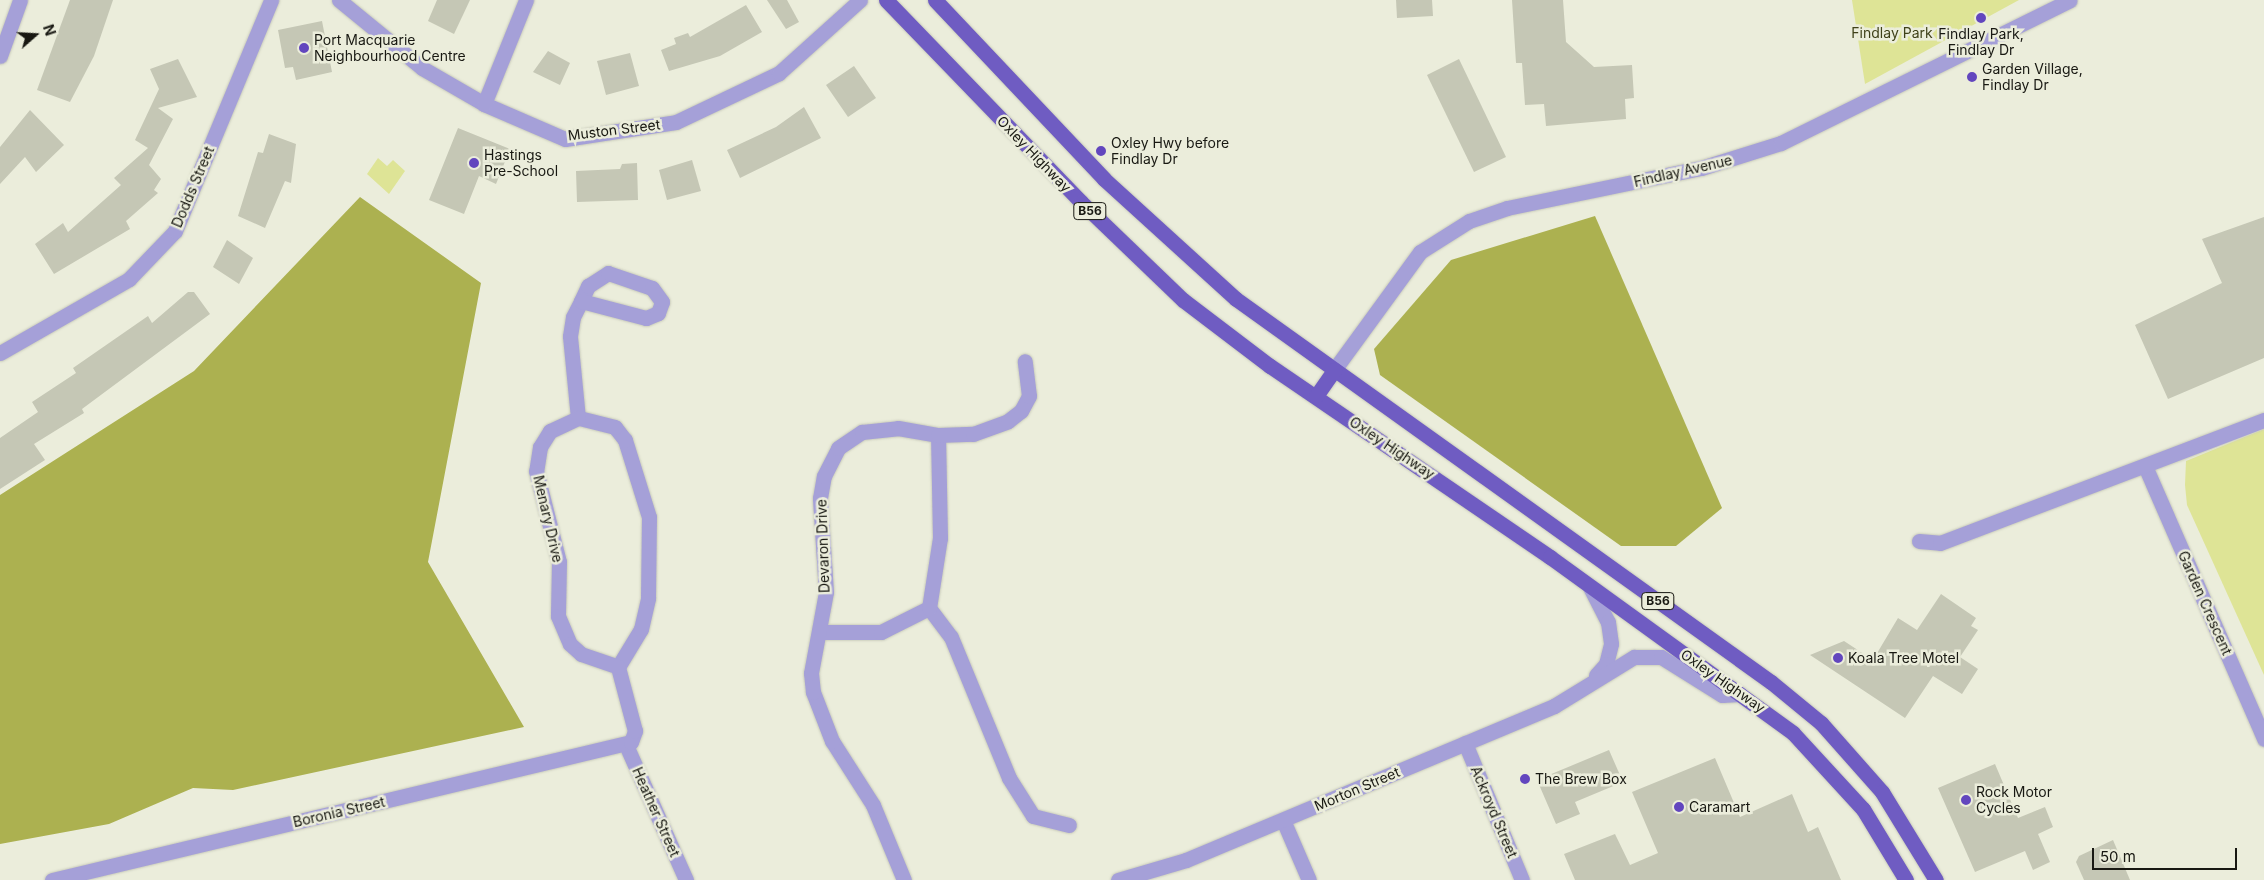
<!DOCTYPE html>
<html>
<head>
<meta charset="utf-8">
<style>
	body { margin:0 }
	#map { position:relative; width:2264px; height:880px; overflow:hidden; background:#ebeddb; font-family:Inter,sans-serif }
	div>[style] { position:absolute }
	.green>* { inset:0; background:#dee496 }
	.forest>* { inset:0; background:#acb150 }
	.building>* { inset:0; background:#c5c7b5 }
	.roads { filter:drop-shadow(0 0 1px #c9cbbb) drop-shadow(0 0 1px #c9cbbb) }
	.street>* { height:15px; margin:-7.5px; padding:0 7.5px; transform-origin:7.5px; border-radius:7.5px; background:#a5a0d8 }
	.primary>* { height:15px; margin:-7.5px; padding:0 7.5px; transform-origin:7.5px; border-radius:7.5px; background:#6f5cc2 }
	.dots>* { width:14px; height:14px; translate:-50% -50%; box-sizing:border-box; border:2px solid #ebeddb; border-radius:50% }
	span { translate:-50% -50%; white-space:nowrap; text-align:center; line-height:1.15; -webkit-text-stroke:5px #ebeddb; paint-order:stroke }
	.shield-label span { padding:1px 4px; background:#ebeddb; border:1px solid; border-radius:4px; -webkit-text-stroke-width:0 }
	.shield-label { font-size:12px; color:#181812; font-weight:700 }
	.park-label { font-size:14px; color:#3f4119 }
	.poi-label { font-size:14px; color:#181812 }
	.left { translate:0 -50%; text-align:left }
	.street-label { font-size:14px; color:#181812 }
	.north { position:absolute; left:10px; top:10px; width:50px; height:50px; -webkit-text-stroke:4px #ebeddb; paint-order:stroke; rotate:71deg; font-size:14px; font-weight:700; line-height:20px; text-align:center; color:#181812 }
	.north::after { content:''; display:block; margin:auto; width:18px; height:22px; background:#181812; clip-path:polygon(50% 0,100% 100%,50% 72%,0 100%) }
	.scale { position:absolute; left:2092px; top:848px; width:145px; height:22px; box-sizing:border-box; border:2px solid #181812; border-top:0; padding-left:6px; font-size:15px; line-height:18px; white-space:nowrap; color:#181812; -webkit-text-stroke:4px #ebeddb; paint-order:stroke }
</style>
</head>
<body>
<div id="map">
	<div class="green">
		<i style="clip-path:polygon(1852px 0,2019px 0,1865px 84px)"></i>
		<i style="clip-path:polygon(378px 158px,387px 166px,393px 160px,405px 171px,389px 194px,367px 174px)"></i>
		<i style="clip-path:polygon(2264px 429px,2264px 675px,2187px 505px,2185px 485px,2186px 461px)"></i>
	</div>
	<div class="forest">
		<i style="clip-path:polygon(360px 197px,481px 283px,428px 562px,524px 727px,233px 790px,193px 788px,109px 824px,0 844px,0 495px,194px 371px)"></i>
		<i style="clip-path:polygon(1595px 216px,1722px 508px,1676px 546px,1621px 546px,1380px 375px,1374px 349px,1451px 260px)"></i>
	</div>
	<div class="building">
		<i style="clip-path:polygon(70px 0,113px 0,94px 56px,70px 102px,37px 90px)"></i>
		<i style="clip-path:polygon(437px 0,470px 0,454px 34px,428px 21px)"></i>
		<i style="clip-path:polygon(767px 0,787px 0,799px 22px,786px 29px)"></i>
		<i style="clip-path:polygon(1396px 0,1432px 0,1433px 16px,1397px 18px)"></i>
		<i style="clip-path:polygon(1512px 0,1563px 0,1566px 42px,1594px 67px,1632px 65px,1634px 98px,1625px 99px,1626px 119px,1546px 126px,1544px 104px,1525px 105px,1522px 63px,1516px 63px)"></i>
		<i style="clip-path:polygon(746px 5px,762px 32px,720px 56px,669px 71px,661px 50px,676px 44px,674px 38px,688px 33px,690px 37px)"></i>
		<i style="clip-path:polygon(322px 21px,332px 72px,296px 80px,293px 67px,285px 68px,278px 30px)"></i>
		<i style="clip-path:polygon(548px 51px,570px 63px,560px 85px,533px 72px)"></i>
		<i style="clip-path:polygon(630px 53px,639px 86px,606px 95px,597px 61px)"></i>
		<i style="clip-path:polygon(178px 59px,197px 97px,158px 108px,173px 119px,149px 165px,161px 179px,154px 190px,158px 193px,126px 221px,130px 229px,54px 274px,35px 244px,63px 223px,68px 232px,121px 185px,114px 178px,148px 148px,135px 140px,159px 89px,150px 69px)"></i>
		<i style="clip-path:polygon(1459px 59px,1506px 157px,1474px 172px,1427px 75px)"></i>
		<i style="clip-path:polygon(854px 66px,876px 98px,848px 117px,826px 85px)"></i>
		<i style="clip-path:polygon(804px 107px,821px 138px,740px 178px,727px 150px,776px 127px)"></i>
		<i style="clip-path:polygon(30px 110px,64px 145px,36px 172px,25px 157px,0 184px,0 147px)"></i>
		<i style="clip-path:polygon(458px 128px,510px 149px,496px 184px,479px 176px,464px 214px,429px 200px)"></i>
		<i style="clip-path:polygon(269px 134px,296px 144px,291px 183px,285px 181px,265px 228px,238px 216px,258px 152px,263px 153px)"></i>
		<i style="clip-path:polygon(692px 160px,701px 191px,667px 200px,659px 170px)"></i>
		<i style="clip-path:polygon(637px 163px,638px 200px,577px 202px,576px 171px,620px 169px,622px 164px)"></i>
		<i style="clip-path:polygon(2264px 217px,2264px 358px,2168px 399px,2135px 325px,2222px 283px,2202px 239px)"></i>
		<i style="clip-path:polygon(227px 240px,253px 258px,239px 284px,213px 267px)"></i>
		<i style="clip-path:polygon(188px 292px,194px 292px,210px 314px,82px 409px,84px 413px,34px 444px,45px 460px,0 489px,0 438px,38px 412px,32px 402px,76px 373px,73px 368px,148px 316px,152px 323px)"></i>
		<i style="clip-path:polygon(1941px 594px,1976px 618px,1971px 626px,1978px 630px,1960px 657px,1978px 669px,1962px 694px,1933px 676px,1905px 718px,1810px 655px,1844px 641px,1873px 660px,1898px 618px,1917px 630px)"></i>
		<i style="clip-path:polygon(1609px 750px,1623px 782px,1575px 802px,1580px 814px,1556px 824px,1537px 780px)"></i>
		<i style="clip-path:polygon(1715px 758px,1740px 817px,1792px 794px,1808px 832px,1818px 827px,1841px 880px,1575px 880px,1564px 854px,1615px 834px,1630px 865px,1658px 853px,1632px 792px)"></i>
		<i style="clip-path:polygon(1995px 764px,2018px 818px,2045px 807px,2053px 827px,2038px 834px,2050px 862px,2033px 870px,2025px 851px,1975px 872px,1938px 788px)"></i>
		<i style="clip-path:polygon(2113px 840px,2130px 880px,2084px 880px,2076px 862px,2079px 856px)"></i>
	</div>
	<div class="roads">
		<div class="street">
			<i style="left:339px;top:0;width:107px;rotate:39.3deg"></i>
			<i style="left:422px;top:68px;width:72px;rotate:30.1deg"></i>
			<i style="left:484px;top:104px;width:88px;rotate:23.4deg"></i>
			<i style="left:565px;top:139px;width:112px;rotate:-8.7deg"></i>
			<i style="left:676px;top:122px;width:114px;rotate:-25.4deg"></i>
			<i style="left:779px;top:73px;width:109px;rotate:-42deg"></i>
			<i style="left:0;top:56px;width:59px;rotate:-70.3deg"></i>
			<i style="left:484px;top:104px;width:112px;rotate:-68deg"></i>
			<i style="left:0;top:353px;width:149px;rotate:-29.8deg"></i>
			<i style="left:129px;top:279px;width:66px;rotate:-46.2deg"></i>
			<i style="left:175px;top:231px;width:250px;rotate:-67.4deg"></i>
			<i style="left:1334px;top:370px;width:146px;rotate:-53.9deg"></i>
			<i style="left:1420px;top:252px;width:58px;rotate:-32.3deg"></i>
			<i style="left:1469px;top:221px;width:40px;rotate:-18.9deg"></i>
			<i style="left:1507px;top:208px;width:198px;rotate:-11.7deg"></i>
			<i style="left:1701px;top:168px;width:84px;rotate:-17.4deg"></i>
			<i style="left:1781px;top:143px;width:322px;rotate:-26.3deg"></i>
			<i style="left:578px;top:418px;width:82px;rotate:-95.6deg"></i>
			<i style="left:570px;top:336px;width:19px;rotate:-81deg"></i>
			<i style="left:573px;top:317px;width:18px;rotate:-63deg"></i>
			<i style="left:581px;top:301px;width:17px;rotate:-65deg"></i>
			<i style="left:588px;top:286px;width:24px;rotate:-33deg"></i>
			<i style="left:608px;top:273px;width:46px;rotate:18.8deg"></i>
			<i style="left:652px;top:288px;width:17px;rotate:54deg"></i>
			<i style="left:662px;top:302px;width:12px;rotate:110deg"></i>
			<i style="left:658px;top:313px;width:13px;rotate:157deg"></i>
			<i style="left:646px;top:318px;width:67px;rotate:-165.3deg"></i>
			<i style="left:2145px;top:466px;width:298px;rotate:66.4deg"></i>
			<i style="left:1919px;top:541px;width:21px;rotate:5deg"></i>
			<i style="left:1940px;top:543px;width:347px;rotate:-20.8deg"></i>
			<i style="left:1590px;top:587px;width:39px;rotate:63deg"></i>
			<i style="left:1608px;top:622px;width:22px;rotate:82deg"></i>
			<i style="left:1611px;top:644px;width:21px;rotate:104deg"></i>
			<i style="left:1606px;top:664px;width:15px;rotate:132deg"></i>
			<i style="left:929px;top:608px;width:36px;rotate:53deg"></i>
			<i style="left:951px;top:637px;width:152px;rotate:67.6deg"></i>
			<i style="left:1009px;top:778px;width:45px;rotate:57.7deg"></i>
			<i style="left:1033px;top:816px;width:37px;rotate:14deg"></i>
			<i style="left:819px;top:632px;width:62px"></i>
			<i style="left:881px;top:632px;width:54px;rotate:-26.6deg"></i>
			<i style="left:929px;top:608px;width:71px;rotate:-81.1deg"></i>
			<i style="left:940px;top:538px;width:103px;rotate:-91.1deg"></i>
			<i style="left:1465px;top:743px;width:148px;rotate:67.4deg"></i>
			<i style="left:626px;top:745px;width:148px;rotate:66deg"></i>
			<i style="left:1283px;top:820px;width:65px;rotate:66.6deg"></i>
			<i style="left:52px;top:880px;width:595px;rotate:-13.41deg"></i>
			<i style="left:631px;top:742px;width:12px;rotate:-70deg"></i>
			<i style="left:635px;top:731px;width:66px;rotate:-104.9deg"></i>
			<i style="left:618px;top:667px;width:44px;rotate:-58.8deg"></i>
			<i style="left:641px;top:629px;width:32px;rotate:-77deg"></i>
			<i style="left:648px;top:598px;width:81px;rotate:-89.3deg"></i>
			<i style="left:649px;top:517px;width:81px;rotate:-107.3deg"></i>
			<i style="left:625px;top:440px;width:16px;rotate:-128deg"></i>
			<i style="left:615px;top:427px;width:38px;rotate:-166deg"></i>
			<i style="left:578px;top:418px;width:31px;rotate:155deg"></i>
			<i style="left:550px;top:431px;width:19px;rotate:122deg"></i>
			<i style="left:540px;top:447px;width:24px;rotate:99deg"></i>
			<i style="left:536px;top:471px;width:94px;rotate:75.8deg"></i>
			<i style="left:559px;top:562px;width:54px;rotate:91.1deg"></i>
			<i style="left:558px;top:616px;width:30px;rotate:67deg"></i>
			<i style="left:570px;top:644px;width:15px;rotate:42deg"></i>
			<i style="left:581px;top:654px;width:39px;rotate:19deg"></i>
			<i style="left:904px;top:880px;width:81px;rotate:-112.5deg"></i>
			<i style="left:873px;top:805px;width:76px;rotate:-122.6deg"></i>
			<i style="left:832px;top:741px;width:53px;rotate:-111.2deg"></i>
			<i style="left:813px;top:692px;width:19px;rotate:-96deg"></i>
			<i style="left:811px;top:673px;width:82px;rotate:-79.5deg"></i>
			<i style="left:826px;top:592px;width:94px;rotate:-93.7deg"></i>
			<i style="left:820px;top:498px;width:22px;rotate:-80deg"></i>
			<i style="left:824px;top:476px;width:31px;rotate:-63deg"></i>
			<i style="left:838px;top:448px;width:29px;rotate:-34deg"></i>
			<i style="left:862px;top:432px;width:36px;rotate:-6deg"></i>
			<i style="left:898px;top:428px;width:41px;rotate:9.9deg"></i>
			<i style="left:938px;top:435px;width:35px;rotate:-2deg"></i>
			<i style="left:973px;top:434px;width:37px;rotate:-20deg"></i>
			<i style="left:1008px;top:421px;width:16px;rotate:-38deg"></i>
			<i style="left:1021px;top:411px;width:17px;rotate:-62deg"></i>
			<i style="left:1029px;top:396px;width:35px;rotate:-97deg"></i>
			<i style="left:1118px;top:880px;width:71px;rotate:-16.4deg"></i>
			<i style="left:1186px;top:860px;width:399px;rotate:-22.7deg"></i>
			<i style="left:1554px;top:706px;width:94px;rotate:-31.5deg"></i>
			<i style="left:1634px;top:657px;width:27px"></i>
			<i style="left:1661px;top:657px;width:72px;rotate:31.9deg"></i>
			<i style="left:1722px;top:695px;width:18px;rotate:-3deg"></i>
		</div>
		<div class="primary">
			<i style="left:886px;top:0;width:281px;rotate:46deg"></i>
			<i style="left:1081px;top:202px;width:141px;rotate:43.9deg"></i>
			<i style="left:1183px;top:300px;width:109px;rotate:37.2deg"></i>
			<i style="left:1270px;top:366px;width:339px;rotate:34.3deg"></i>
			<i style="left:1550px;top:557px;width:300px;rotate:35.9deg"></i>
			<i style="left:1793px;top:733px;width:103px;rotate:47.4deg"></i>
			<i style="left:1863px;top:809px;width:83px;rotate:58.8deg"></i>
			<i style="left:935px;top:0;width:246px;rotate:46.6deg"></i>
			<i style="left:1104px;top:179px;width:178px;rotate:42.3deg"></i>
			<i style="left:1236px;top:299px;width:658px;rotate:35.6deg"></i>
			<i style="left:1771px;top:682px;width:65px;rotate:39.4deg"></i>
			<i style="left:1821px;top:723px;width:92px;rotate:48.5deg"></i>
			<i style="left:1882px;top:792px;width:103px;rotate:58.5deg"></i>
			<i style="left:1316px;top:396px;width:32px;rotate:-55deg"></i>
		</div>
	</div>
	<div class="dots">
		<i style="left:1981px;top:18px;background:#6246be"></i>
		<i style="left:304px;top:48px;background:#6246be"></i>
		<i style="left:1972px;top:77px;background:#6246be"></i>
		<i style="left:1101px;top:151px;background:#6246be"></i>
		<i style="left:474px;top:163px;background:#6246be"></i>
		<i style="left:1838px;top:658px;background:#6246be"></i>
		<i style="left:1525px;top:779px;background:#6246be"></i>
		<i style="left:1966px;top:800px;background:#6246be"></i>
		<i style="left:1679px;top:807px;background:#6246be"></i>
	</div>
	<div class="shield-label">
		<span style="left:1090px;top:211px">B56</span>
		<span style="left:1658px;top:601px">B56</span>
	</div>
	<div class="park-label">
		<span style="left:1892px;top:33px">Findlay Park</span>
	</div>
	<div class="poi-label">
		<span style="left:1981px;top:42px">Findlay Park,<br>Findlay Dr</span>
		<span class="left" style="left:314px;top:48px">Port Macquarie<br>Neighbourhood Centre</span>
		<span class="left" style="left:1982px;top:77px">Garden Village,<br>Findlay Dr</span>
		<span class="left" style="left:1111px;top:151px">Oxley Hwy before<br>Findlay Dr</span>
		<span class="left" style="left:484px;top:163px">Hastings<br>Pre-School</span>
		<span class="left" style="left:1848px;top:658px">Koala Tree Motel</span>
		<span class="left" style="left:1535px;top:779px">The Brew Box</span>
		<span class="left" style="left:1976px;top:800px">Rock Motor<br>Cycles</span>
		<span class="left" style="left:1689px;top:807px">Caramart</span>
	</div>
	<div class="street-label">
		<span style="left:614px;top:130px;rotate:-7deg">Muston Street</span>
		<span style="left:1034px;top:154px;rotate:46deg">Oxley Highway</span>
		<span style="left:1683px;top:171px;rotate:-13deg">Findlay Avenue</span>
		<span style="left:193px;top:187px;rotate:-67deg">Dodds Street</span>
		<span style="left:1392px;top:448px;rotate:34deg">Oxley Highway</span>
		<span style="left:548px;top:519px;rotate:77deg">Menary Drive</span>
		<span style="left:823px;top:546px;rotate:-92deg">Devaron Drive</span>
		<span style="left:2205px;top:603px;rotate:66deg">Garden Crescent</span>
		<span style="left:1723px;top:681px;rotate:35deg">Oxley Highway</span>
		<span style="left:1357px;top:789px;rotate:-23deg">Morton Street</span>
		<span style="left:339px;top:812px;rotate:-13deg">Boronia Street</span>
		<span style="left:656px;top:812px;rotate:66deg">Heather Street</span>
		<span style="left:1494px;top:812px;rotate:67deg">Ackroyd Street</span>
	</div>
	<div class="north">N</div>
	<div class="scale">50 m</div>
</div>
</body>
</html>
